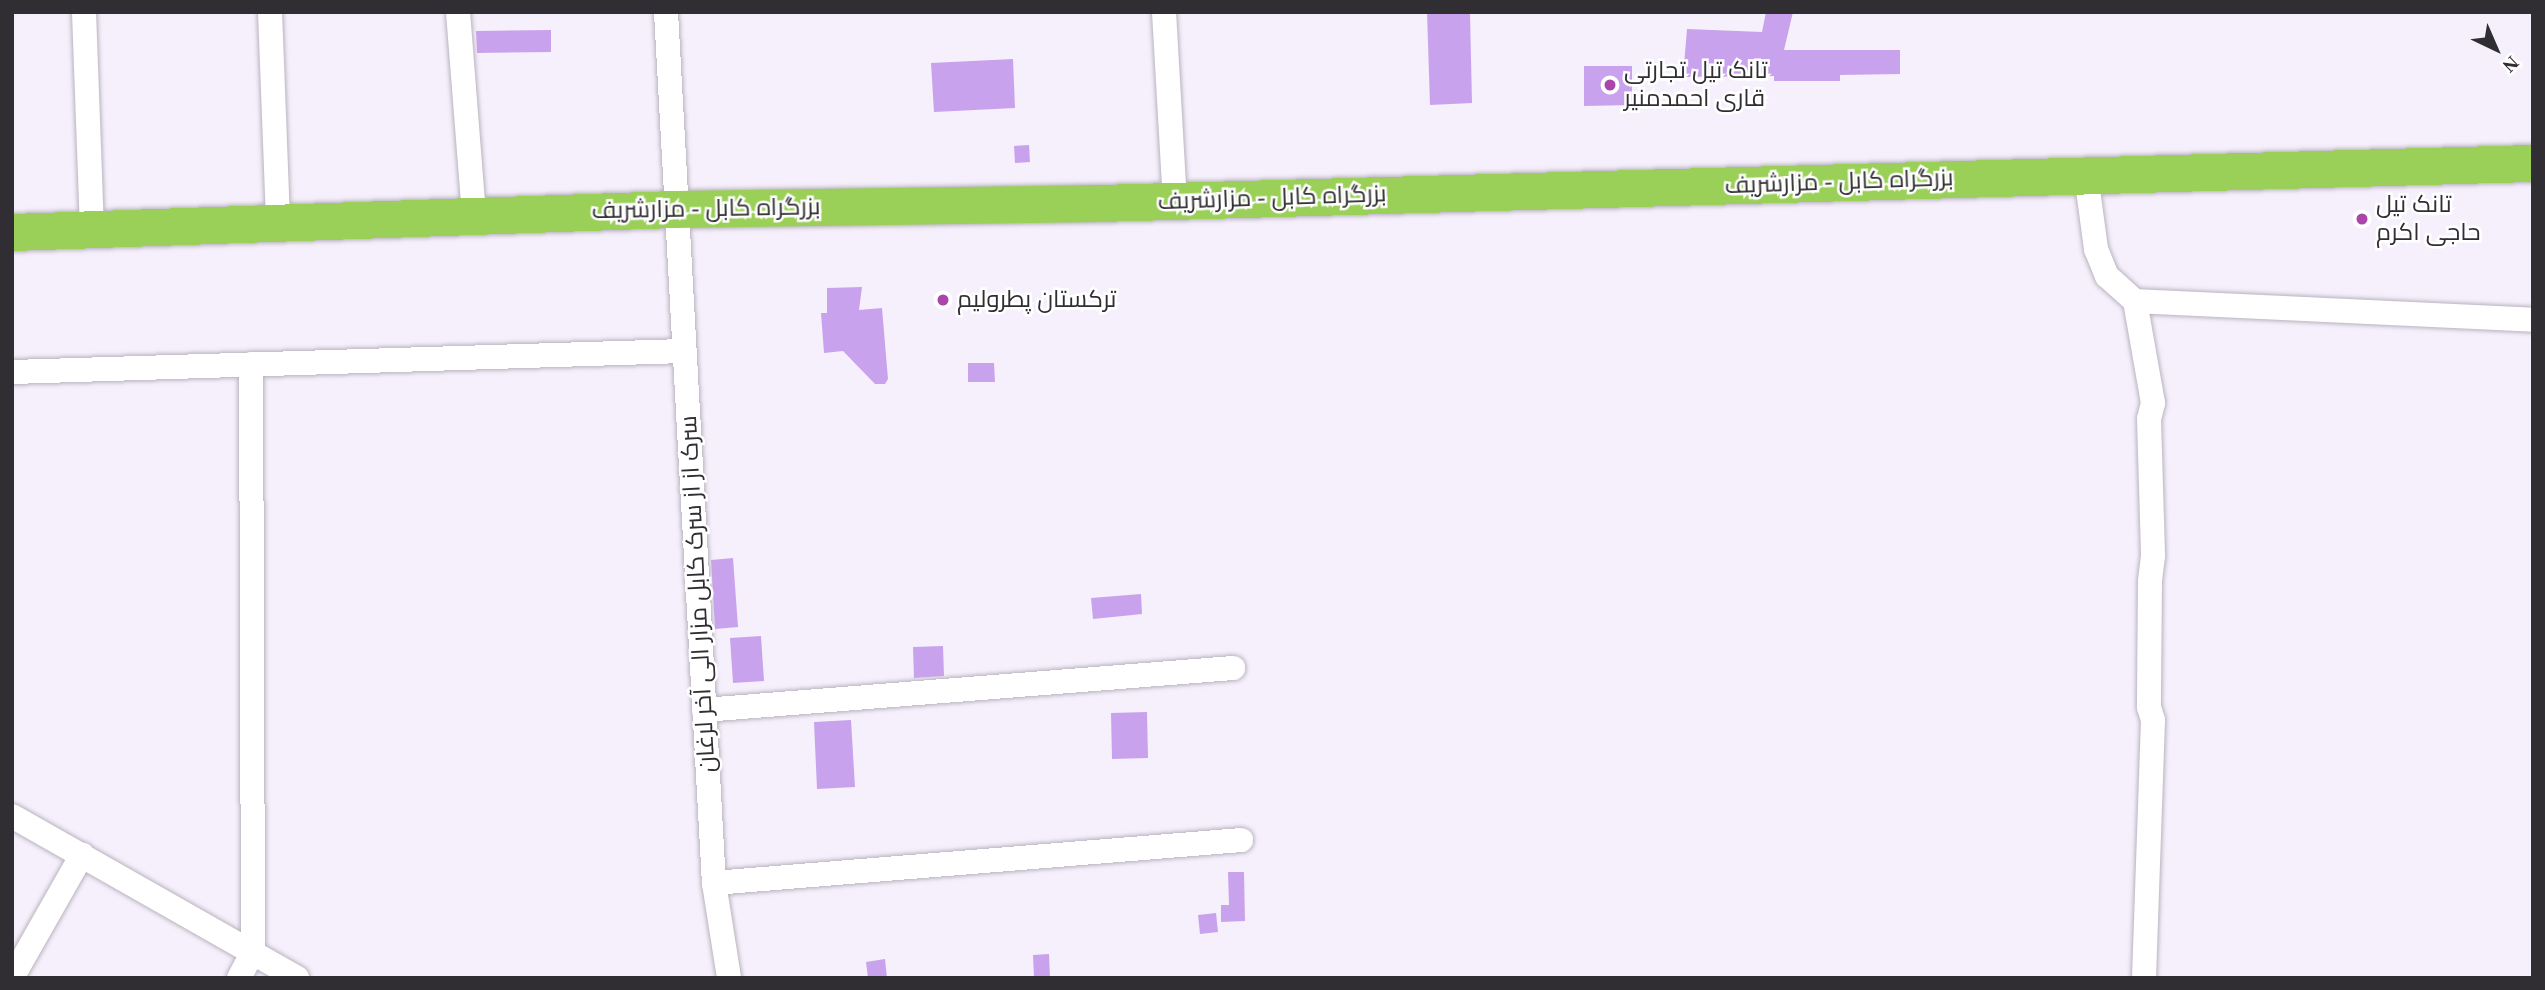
<!DOCTYPE html>
<html>
<head>
<meta charset="utf-8">
<style>
	body { margin:0 }
	#map { position:relative; width:2545px; height:990px; overflow:hidden; background:#f6f0fc; font-family:"Times New Roman",Cairo,serif }
	div>[style] { position:absolute }
	.building>* { inset:0; background:#c9a2ed }
	.roads { filter:drop-shadow(0 0 2px #b9b3bf) drop-shadow(0 0 2px #b9b3bf) }
	.minor>* { height:24px; margin:-12px; padding:0 12px; transform-origin:12px; border-radius:12px; background:#fff }
	.highway>* { height:37px; margin:-18.5px; padding:0 18.5px; transform-origin:18.5px; border-radius:18.5px; background:#9ad057 }
	.dots>* { width:19px; height:19px; translate:-50% -50%; box-sizing:border-box; border:4px solid #fff; border-radius:50% }
	span { translate:-50% -50%; white-space:nowrap; text-align:center; line-height:1.15; -webkit-text-stroke:5px #fff; paint-order:stroke }
	.poi-label { font-size:24px; color:#302e32 }
	.left { translate:0 -50%; text-align:left }
	.street-label { font-size:24px; color:#302e32 }
	.frame { position:absolute; inset:0; border:14px solid #302e32; pointer-events:none }
	.north { position:absolute; left:2461px; top:14px; width:70px; height:70px; -webkit-text-stroke:5px #fff; paint-order:stroke; rotate:136deg; font-size:19px; font-weight:700; line-height:28px; text-align:center; color:#302e32 }
	.north::after { content:''; display:block; margin:auto; width:24px; height:32px; background:#302e32; clip-path:polygon(50% 0,100% 100%,50% 72%,0 100%) }
</style>
</head>
<body>
<div id="map">
	<div class="building">
		<i style="clip-path:polygon(1427px 12px,1470px 12px,1472px 103px,1430px 105px)"></i>
		<i style="clip-path:polygon(1766px 12px,1793px 12px,1784px 50px,1900px 50px,1900px 74px,1840px 75px,1840px 81px,1774px 81px,1774px 76px,1683px 77px,1687px 29px,1762px 32px)"></i>
		<i style="clip-path:polygon(551px 30px,551px 52px,477px 53px,476px 31px)"></i>
		<i style="clip-path:polygon(1013px 59px,1015px 108px,934px 112px,931px 63px)"></i>
		<i style="clip-path:polygon(1584px 66px,1632px 66px,1632px 105px,1584px 106px)"></i>
		<i style="clip-path:polygon(1029px 145px,1030px 162px,1015px 163px,1014px 146px)"></i>
		<i style="clip-path:polygon(862px 287px,859px 310px,882px 308px,888px 379px,885px 384px,875px 384px,843px 351px,824px 353px,821px 313px,827px 313px,827px 288px)"></i>
		<i style="clip-path:polygon(968px 363px,994px 363px,995px 382px,968px 382px)"></i>
		<i style="clip-path:polygon(733px 558px,738px 627px,715px 629px,711px 560px)"></i>
		<i style="clip-path:polygon(1141px 594px,1142px 614px,1093px 619px,1091px 598px)"></i>
		<i style="clip-path:polygon(761px 636px,764px 681px,733px 683px,730px 638px)"></i>
		<i style="clip-path:polygon(943px 646px,944px 676px,914px 678px,913px 647px)"></i>
		<i style="clip-path:polygon(1147px 712px,1148px 758px,1112px 759px,1111px 713px)"></i>
		<i style="clip-path:polygon(851px 720px,855px 787px,817px 789px,814px 722px)"></i>
		<i style="clip-path:polygon(1228px 872px,1244px 872px,1245px 921px,1221px 922px,1221px 905px,1229px 905px)"></i>
		<i style="clip-path:polygon(1216px 913px,1218px 932px,1200px 934px,1198px 915px)"></i>
		<i style="clip-path:polygon(1049px 954px,1050px 978px,1034px 978px,1033px 955px)"></i>
		<i style="clip-path:polygon(885px 959px,887px 978px,868px 978px,866px 962px)"></i>
	</div>
	<div class="roads">
		<div class="minor">
			<i style="left:84px;top:12px;width:217px;rotate:87.9deg"></i>
			<i style="left:270px;top:12px;width:211px;rotate:87.8deg"></i>
			<i style="left:458px;top:12px;width:205px;rotate:85.5deg"></i>
			<i style="left:666px;top:12px;width:872px;rotate:86.85deg"></i>
			<i style="left:714px;top:883px;width:96px;rotate:81deg"></i>
			<i style="left:1164px;top:12px;width:189px;rotate:86.7deg"></i>
			<i style="left:2086px;top:175px;width:75px;rotate:82.3deg"></i>
			<i style="left:2096px;top:249px;width:29px;rotate:68deg"></i>
			<i style="left:2107px;top:276px;width:38px;rotate:42deg"></i>
			<i style="left:2135px;top:301px;width:104px;rotate:80deg"></i>
			<i style="left:2153px;top:403px;width:16px;rotate:104deg"></i>
			<i style="left:2149px;top:419px;width:137px;rotate:88.3deg"></i>
			<i style="left:2153px;top:556px;width:25px;rotate:97deg"></i>
			<i style="left:2150px;top:581px;width:126px;rotate:90.5deg"></i>
			<i style="left:2149px;top:707px;width:14px;rotate:73deg"></i>
			<i style="left:2153px;top:720px;width:258px;rotate:92deg"></i>
			<i style="left:2135px;top:301px;width:398px;rotate:2.7deg"></i>
			<i style="left:12px;top:372px;width:672px;rotate:-1.79deg"></i>
			<i style="left:704px;top:710px;width:531px;rotate:-4.54deg"></i>
			<i style="left:12px;top:816px;width:328px;rotate:29.6deg"></i>
			<i style="left:714px;top:883px;width:529px;rotate:-4.66deg"></i>
			<i style="left:12px;top:978px;width:142px;rotate:-60.4deg"></i>
			<i style="left:239px;top:978px;width:30px;rotate:-62deg"></i>
			<i style="left:253px;top:952px;width:588px;rotate:-90.19deg"></i>
		</div>
		<div class="highway">
			<i style="left:12px;top:232px;width:663px;rotate:-1.99deg"></i>
			<i style="left:675px;top:209px;width:424px;rotate:-0.8deg"></i>
			<i style="left:1099px;top:203px;width:1435px;rotate:-1.6deg"></i>
		</div>
	</div>
	<div class="dots">
		<i style="left:1610px;top:85px;background:#aa46ab"></i>
		<i style="left:2362px;top:219px;background:#aa46ab"></i>
		<i style="left:943px;top:300px;background:#aa46ab"></i>
	</div>
	<div class="poi-label">
		<span class="left" style="left:1624px;top:85px">تانک تیل تجارتی<br>قاری احمدمنیر</span>
		<span class="left" style="left:2376px;top:219px">تانک تیل<br>حاجی اکرم</span>
		<span class="left" style="left:957px;top:300px">ترکستان پطرولیم</span>
	</div>
	<div class="street-label">
		<span style="left:1839px;top:182px;rotate:-2deg">بزرگراه کابل - مزارشریف</span>
		<span style="left:1272px;top:198px;rotate:-2deg">بزرگراه کابل - مزارشریف</span>
		<span style="left:706px;top:209px;rotate:-1deg">بزرگراه کابل - مزارشریف</span>
		<span style="left:698px;top:594px;rotate:-93deg">سرک از از سرک کابل مزار الی آخر لرغان</span>
	</div>
	<div class="frame"></div>
	<div class="north">N</div>
</div>
</body>
</html>
